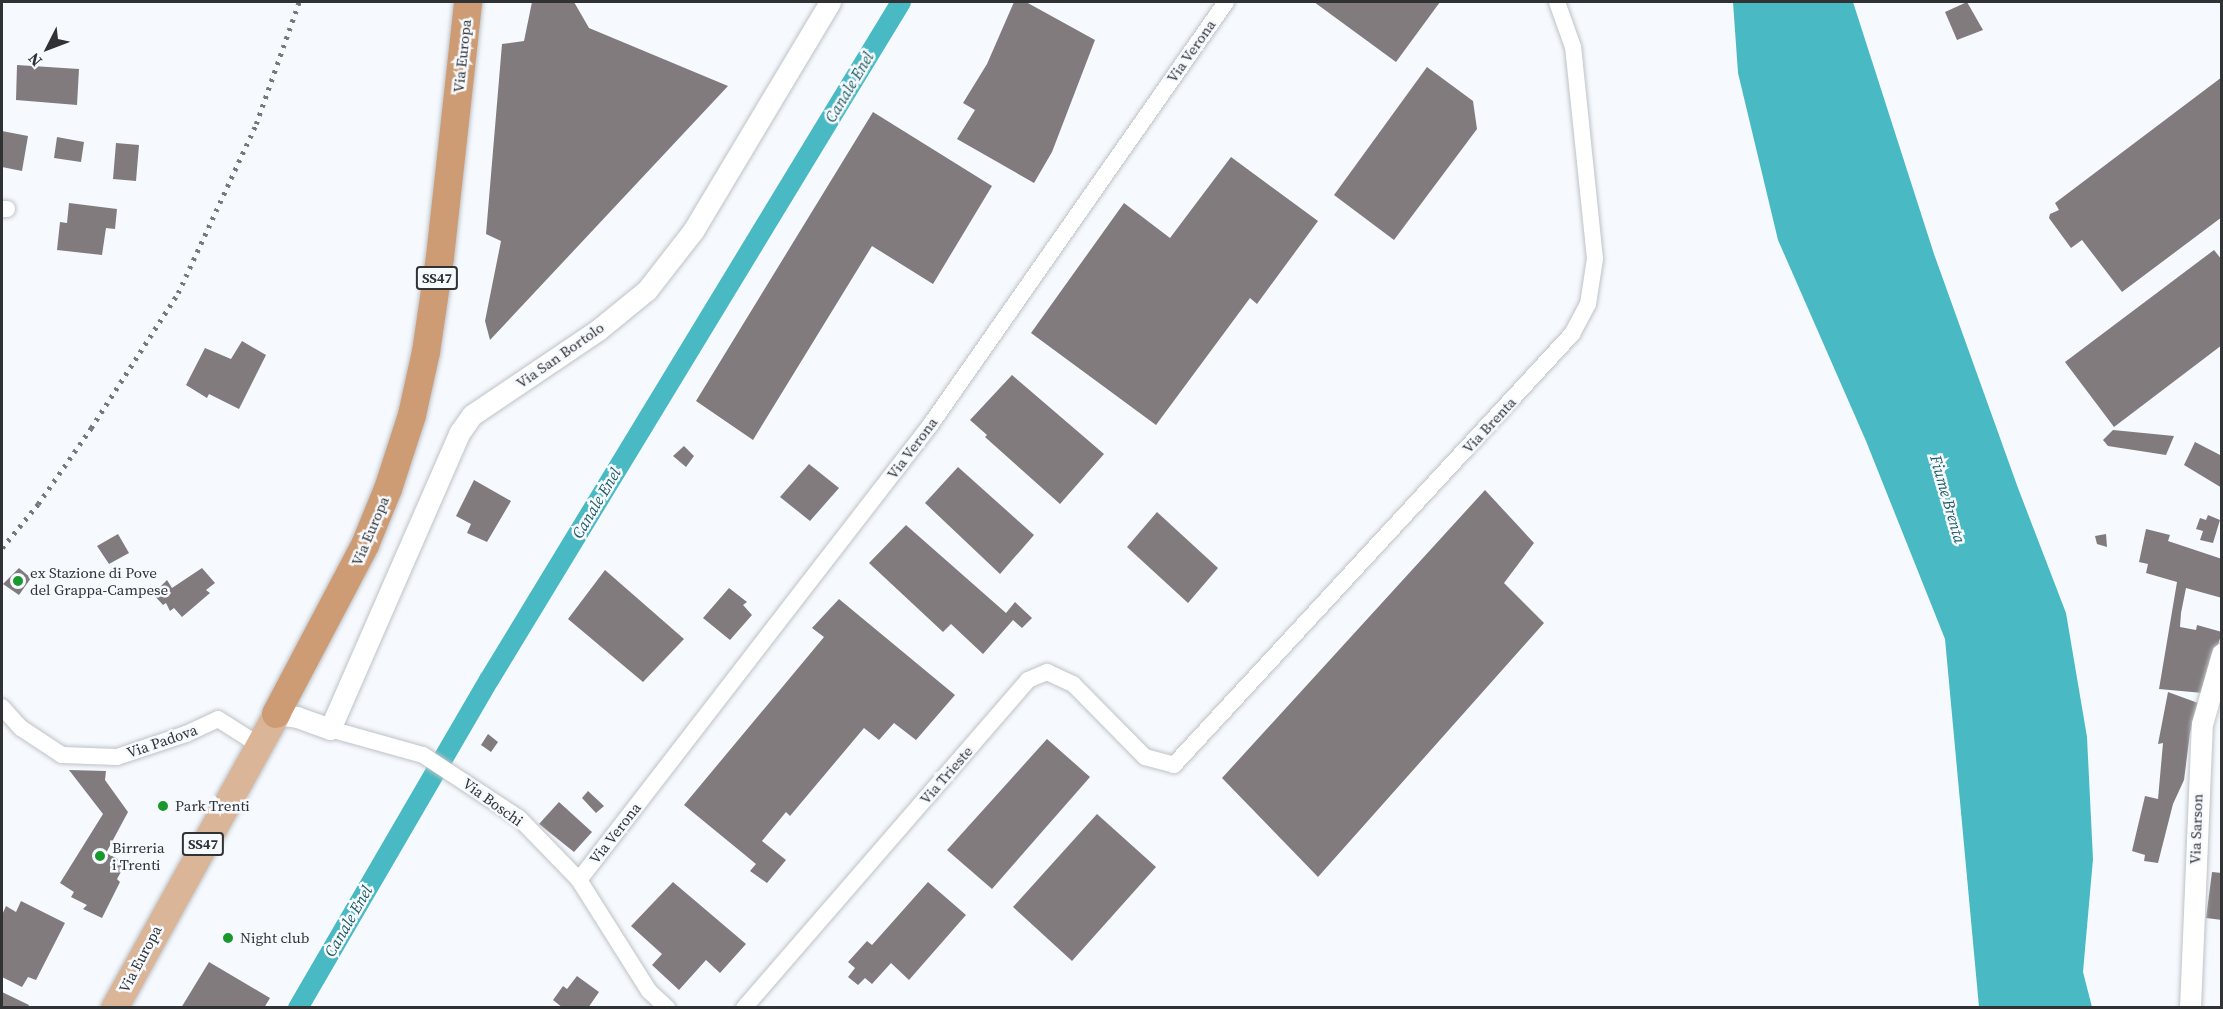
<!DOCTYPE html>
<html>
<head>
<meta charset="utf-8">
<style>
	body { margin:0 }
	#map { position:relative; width:2223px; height:1009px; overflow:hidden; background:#f6fafe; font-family:"Source Serif 4",serif }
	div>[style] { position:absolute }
	.water>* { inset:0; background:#49b9c3 }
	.canal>* { height:20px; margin:-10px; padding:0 10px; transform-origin:10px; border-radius:10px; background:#49b9c3 }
	.building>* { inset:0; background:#817b7d }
	.roads { filter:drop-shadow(0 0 2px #bec2c6) drop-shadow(0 0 2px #bec2c6) }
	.minor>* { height:16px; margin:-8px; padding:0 8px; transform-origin:8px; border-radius:8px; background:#fff }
	.tertiary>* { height:21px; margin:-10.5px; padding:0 10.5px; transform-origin:10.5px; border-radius:10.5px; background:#fff }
	.primary>* { height:27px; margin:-13.5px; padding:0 13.5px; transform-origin:13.5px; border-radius:13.5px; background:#dab597 }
	.trunk>* { height:28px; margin:-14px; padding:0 14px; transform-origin:14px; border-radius:14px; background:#ce9c74 }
	.rail>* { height:4.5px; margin-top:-2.25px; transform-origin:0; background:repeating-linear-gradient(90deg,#76787a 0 3px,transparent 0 9px) }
	.dots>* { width:16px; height:16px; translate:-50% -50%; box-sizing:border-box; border:3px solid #f6fafe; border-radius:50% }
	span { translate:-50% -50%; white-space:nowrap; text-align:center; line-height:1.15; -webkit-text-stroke:5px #f6fafe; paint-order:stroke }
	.shield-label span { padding:2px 4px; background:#f6fafe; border:2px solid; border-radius:4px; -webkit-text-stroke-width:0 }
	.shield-label { font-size:14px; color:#313234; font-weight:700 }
	.street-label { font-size:15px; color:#313234 }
	.poi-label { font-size:15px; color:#313234 }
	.left { translate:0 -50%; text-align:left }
	.water-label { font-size:16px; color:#1b5a5f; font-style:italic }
	.frame { position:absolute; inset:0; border:3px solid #313234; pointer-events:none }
	.north { position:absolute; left:18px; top:18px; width:60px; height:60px; -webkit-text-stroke:4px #f6fafe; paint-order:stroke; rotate:228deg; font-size:16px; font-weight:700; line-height:24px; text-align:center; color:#313234 }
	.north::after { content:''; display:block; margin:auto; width:21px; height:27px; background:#313234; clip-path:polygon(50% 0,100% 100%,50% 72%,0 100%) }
</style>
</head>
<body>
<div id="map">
	<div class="water">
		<i style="clip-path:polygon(1733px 2px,1853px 2px,1934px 254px,2018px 488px,2066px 613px,2087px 737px,2093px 859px,2083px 972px,2092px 1007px,1979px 1007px,1945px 639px,1866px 441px,1778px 240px,1738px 73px)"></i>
	</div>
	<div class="canal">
		<i style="left:298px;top:1008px;width:380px;rotate:-59.8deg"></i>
		<i style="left:489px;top:680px;width:793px;rotate:-58.71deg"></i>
	</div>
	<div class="building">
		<i style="clip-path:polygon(532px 2px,574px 2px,589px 28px,728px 86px,490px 340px,485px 321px,501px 241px,486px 234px,502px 44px,524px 41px)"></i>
		<i style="clip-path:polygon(1014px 2px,1026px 2px,1095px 40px,1052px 152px,1034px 183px,957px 139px,975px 110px,963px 103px,987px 64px)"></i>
		<i style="clip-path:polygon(1314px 2px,1440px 2px,1396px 62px)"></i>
		<i style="clip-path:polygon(1967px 2px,1983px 30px,1957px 40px,1945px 12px)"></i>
		<i style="clip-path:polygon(17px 65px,79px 69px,77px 105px,16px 100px)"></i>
		<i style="clip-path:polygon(1427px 67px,1473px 101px,1477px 129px,1394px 240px,1334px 195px)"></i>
		<i style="clip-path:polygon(2222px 77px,2222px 217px,2122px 292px,2082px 240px,2071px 248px,2049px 218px,2050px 214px,2059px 210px,2055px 203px)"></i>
		<i style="clip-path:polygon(873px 112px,992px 186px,933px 284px,872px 246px,753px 440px,696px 401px)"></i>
		<i style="clip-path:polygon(2px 131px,28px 136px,22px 171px,2px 167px)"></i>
		<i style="clip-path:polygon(57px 137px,84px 142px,81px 162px,54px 158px)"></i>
		<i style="clip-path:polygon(116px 143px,139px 145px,136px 181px,113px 179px)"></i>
		<i style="clip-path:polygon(1231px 157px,1318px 221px,1257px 304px,1250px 298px,1156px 425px,1031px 333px,1124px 203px,1170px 238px)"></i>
		<i style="clip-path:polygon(69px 203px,117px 209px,115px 229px,106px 228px,102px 255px,57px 250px,60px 222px,67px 223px)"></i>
		<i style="clip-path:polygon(2214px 250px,2222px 260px,2222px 345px,2114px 427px,2065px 362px)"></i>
		<i style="clip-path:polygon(242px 341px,266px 355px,239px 409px,209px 394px,207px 398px,186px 385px,205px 348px,231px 359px)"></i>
		<i style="clip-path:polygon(1012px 375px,1104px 454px,1060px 504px,985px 437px,987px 435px,970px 420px)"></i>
		<i style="clip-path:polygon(2113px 430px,2174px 436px,2166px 455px,2108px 446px,2103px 440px)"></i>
		<i style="clip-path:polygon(2195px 442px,2222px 456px,2222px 488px,2184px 465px)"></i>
		<i style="clip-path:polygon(684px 446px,694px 456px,686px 467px,673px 456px)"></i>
		<i style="clip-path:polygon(809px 464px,839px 488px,810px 521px,780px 497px)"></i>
		<i style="clip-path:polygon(958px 467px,1034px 535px,1000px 574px,925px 503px)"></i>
		<i style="clip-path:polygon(474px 480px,511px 501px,487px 542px,467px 533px,471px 524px,456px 516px)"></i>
		<i style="clip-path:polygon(1485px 490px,1534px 543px,1504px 583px,1544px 623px,1318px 877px,1222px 778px)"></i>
		<i style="clip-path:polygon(1157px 512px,1218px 568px,1188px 603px,1127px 547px)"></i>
		<i style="clip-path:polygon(2208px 515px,2220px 520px,2213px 543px,2200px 540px,2203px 531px,2196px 529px,2200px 518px,2206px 520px)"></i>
		<i style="clip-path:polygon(906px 525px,1006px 613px,1015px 602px,1032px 618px,1022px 628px,1013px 620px,983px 654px,951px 624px,943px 632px,869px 563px)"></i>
		<i style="clip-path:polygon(2146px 529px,2170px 535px,2168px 541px,2222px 559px,2222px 598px,2186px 588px,2181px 613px,2180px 627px,2196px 630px,2197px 625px,2222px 632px,2203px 693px,2159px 689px,2177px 582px,2146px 573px,2148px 564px,2139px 562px)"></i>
		<i style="clip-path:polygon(118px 534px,129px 553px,109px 564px,97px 546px)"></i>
		<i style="clip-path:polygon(2106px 534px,2107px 547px,2097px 544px,2095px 536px)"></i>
		<i style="clip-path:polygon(19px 568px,31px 578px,19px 595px,3px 584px)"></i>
		<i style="clip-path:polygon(202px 568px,215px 583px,206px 590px,210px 593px,182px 617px,174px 608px,170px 611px,166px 603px,163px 605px,153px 594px,167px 580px,172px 588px)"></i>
		<i style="clip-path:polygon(605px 570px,684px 639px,643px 682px,568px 619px)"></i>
		<i style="clip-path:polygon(729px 588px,747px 602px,743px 605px,752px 615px,730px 640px,703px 618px)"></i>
		<i style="clip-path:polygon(839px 599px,955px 695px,916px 740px,894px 723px,879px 740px,864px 728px,790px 816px,786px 812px,762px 841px,786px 860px,767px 883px,750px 871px,756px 864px,684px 805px,824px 637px,812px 628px)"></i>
		<i style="clip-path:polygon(2168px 692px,2198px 703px,2190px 733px,2184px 780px,2173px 804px,2158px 863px,2144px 861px,2145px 855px,2132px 851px,2145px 796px,2158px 799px,2163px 743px,2158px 744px)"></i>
		<i style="clip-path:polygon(488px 734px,498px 742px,491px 752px,481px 745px)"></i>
		<i style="clip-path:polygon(1047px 739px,1090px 777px,992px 889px,947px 850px)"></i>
		<i style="clip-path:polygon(69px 770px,106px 771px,105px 780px,128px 812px,106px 853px,126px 863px,117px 879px,120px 882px,102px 918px,83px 909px,87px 905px,71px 897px,74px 892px,60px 883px,103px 814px)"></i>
		<i style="clip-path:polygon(588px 791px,604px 806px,596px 813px,582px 798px)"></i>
		<i style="clip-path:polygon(559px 802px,592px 832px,574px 852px,539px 824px)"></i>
		<i style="clip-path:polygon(1097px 814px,1156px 867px,1072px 961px,1013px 907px)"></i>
		<i style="clip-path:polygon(2212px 872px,2222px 873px,2222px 920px,2206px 918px)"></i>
		<i style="clip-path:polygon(673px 882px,746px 944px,720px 973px,706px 960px,679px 990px,652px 965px,662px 954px,631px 926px)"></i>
		<i style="clip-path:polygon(928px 882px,966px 915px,909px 980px,891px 963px,872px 984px,865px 978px,858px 985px,848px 977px,855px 968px,848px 962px,867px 941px,872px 945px)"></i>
		<i style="clip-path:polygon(21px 901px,65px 923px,36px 980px,28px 977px,22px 987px,2px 977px,2px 915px,6px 906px,16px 912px)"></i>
		<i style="clip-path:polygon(209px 962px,270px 998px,264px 1008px,181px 1008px)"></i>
		<i style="clip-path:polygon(577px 976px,599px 992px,588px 1008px,563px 1008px,553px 1000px,563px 986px,567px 989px)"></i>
		<i style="clip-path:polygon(2px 992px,29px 1005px,27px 1008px,2px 1008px)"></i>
	</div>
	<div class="roads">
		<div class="minor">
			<i style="left:2px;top:209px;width:5px"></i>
			<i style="left:2px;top:707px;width:28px;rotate:48deg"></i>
			<i style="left:21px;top:728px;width:49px;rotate:33.4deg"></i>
			<i style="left:62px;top:755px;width:55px;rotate:2.1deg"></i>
			<i style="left:117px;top:757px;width:73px;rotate:-18.4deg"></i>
			<i style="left:186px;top:734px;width:35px;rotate:-25deg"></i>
			<i style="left:218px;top:719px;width:49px;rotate:32.4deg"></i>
			<i style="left:330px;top:729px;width:97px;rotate:15.6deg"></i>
			<i style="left:423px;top:755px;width:115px;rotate:33.3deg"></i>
			<i style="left:519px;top:818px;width:86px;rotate:45.9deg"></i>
			<i style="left:579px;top:880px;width:131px;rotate:57.8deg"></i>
			<i style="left:649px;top:991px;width:25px;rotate:43deg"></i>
			<i style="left:579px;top:880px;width:576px;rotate:-52.33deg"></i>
			<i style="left:931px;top:424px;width:515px;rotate:-55.04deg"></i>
			<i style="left:744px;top:1008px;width:434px;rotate:-49.1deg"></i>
			<i style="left:1028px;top:680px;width:21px;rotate:-23deg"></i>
			<i style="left:1047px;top:672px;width:29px;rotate:25deg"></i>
			<i style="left:1073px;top:684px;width:103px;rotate:45.4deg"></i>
			<i style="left:1145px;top:757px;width:30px;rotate:15deg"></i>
			<i style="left:1174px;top:765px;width:587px;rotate:-47.28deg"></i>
			<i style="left:1572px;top:334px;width:34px;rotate:-62deg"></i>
			<i style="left:1588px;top:304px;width:46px;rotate:-81.2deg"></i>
			<i style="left:1595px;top:259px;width:213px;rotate:-95.9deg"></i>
			<i style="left:1573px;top:47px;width:48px;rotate:-109.6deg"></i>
		</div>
		<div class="tertiary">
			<i style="left:276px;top:714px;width:21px;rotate:8deg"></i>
			<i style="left:297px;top:717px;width:35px;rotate:20deg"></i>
			<i style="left:330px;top:729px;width:324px;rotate:-66.4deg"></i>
			<i style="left:460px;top:432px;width:21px;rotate:-55deg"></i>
			<i style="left:472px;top:415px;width:152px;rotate:-34deg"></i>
			<i style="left:598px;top:330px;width:63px;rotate:-39.2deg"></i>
			<i style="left:647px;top:290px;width:75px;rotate:-52.1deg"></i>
			<i style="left:693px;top:231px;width:267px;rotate:-59.1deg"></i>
			<i style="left:2190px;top:1008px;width:284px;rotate:-87.6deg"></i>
			<i style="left:2202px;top:724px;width:73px;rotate:-74.1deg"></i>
		</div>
		<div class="primary">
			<i style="left:114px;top:1008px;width:336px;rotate:-61.1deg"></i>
		</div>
		<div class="trunk">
			<i style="left:276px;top:714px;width:191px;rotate:-62.2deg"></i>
			<i style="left:365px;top:545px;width:61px;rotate:-67.7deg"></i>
			<i style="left:388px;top:489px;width:78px;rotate:-72deg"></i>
			<i style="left:412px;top:415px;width:65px;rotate:-77.5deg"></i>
			<i style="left:426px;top:352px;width:96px;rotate:-81.6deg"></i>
			<i style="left:440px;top:257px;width:257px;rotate:-83.7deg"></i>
		</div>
	</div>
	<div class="rail">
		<i style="left:2px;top:548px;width:57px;rotate:-50.7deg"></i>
		<i style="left:38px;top:504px;width:93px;rotate:-55.1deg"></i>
		<i style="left:91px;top:428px;width:161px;rotate:-57.2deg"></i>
		<i style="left:178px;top:293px;width:186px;rotate:-65.2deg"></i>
		<i style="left:256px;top:124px;width:129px;rotate:-70.6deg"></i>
	</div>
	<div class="dots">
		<i style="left:18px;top:581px;background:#19992d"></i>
		<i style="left:163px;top:806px;background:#19992d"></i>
		<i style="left:100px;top:856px;background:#19992d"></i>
		<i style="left:228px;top:938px;background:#19992d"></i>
	</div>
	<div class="shield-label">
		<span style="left:437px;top:278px">SS47</span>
		<span style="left:203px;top:844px">SS47</span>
	</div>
	<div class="street-label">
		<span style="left:1191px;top:51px;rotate:-55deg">Via Verona</span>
		<span style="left:462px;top:56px;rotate:-84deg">Via Europa</span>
		<span style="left:560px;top:355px;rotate:-35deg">Via San Bortolo</span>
		<span style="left:1489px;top:425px;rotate:-47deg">Via Brenta</span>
		<span style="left:912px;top:448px;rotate:-53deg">Via Verona</span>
		<span style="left:370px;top:531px;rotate:-67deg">Via Europa</span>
		<span style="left:162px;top:741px;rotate:-19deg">Via Padova</span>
		<span style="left:946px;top:775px;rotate:-49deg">Via Trieste</span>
		<span style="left:493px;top:802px;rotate:36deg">Via Boschi</span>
		<span style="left:2196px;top:829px;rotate:-88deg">Via Sarson</span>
		<span style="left:615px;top:833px;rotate:-52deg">Via Verona</span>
		<span style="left:140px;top:959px;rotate:-62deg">Via Europa</span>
	</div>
	<div class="poi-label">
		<span class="left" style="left:30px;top:581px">ex Stazione di Pove<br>del Grappa-Campese</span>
		<span class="left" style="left:175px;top:806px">Park Trenti</span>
		<span class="left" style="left:112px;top:856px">Birreria<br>i Trenti</span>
		<span class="left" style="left:240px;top:938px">Night club</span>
	</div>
	<div class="water-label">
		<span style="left:849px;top:87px;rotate:-59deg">Canale Enel</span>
		<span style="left:1948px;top:499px;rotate:74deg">Fiume Brenta</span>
		<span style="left:596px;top:503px;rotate:-59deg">Canale Enel</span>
		<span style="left:348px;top:921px;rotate:-60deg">Canale Enel</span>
	</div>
	<div class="frame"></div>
	<div class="north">N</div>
</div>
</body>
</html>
